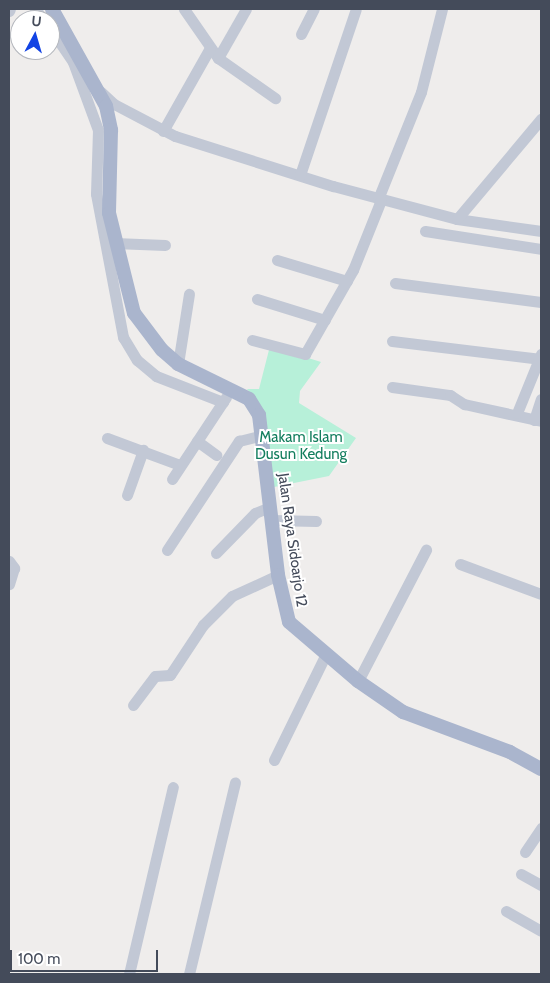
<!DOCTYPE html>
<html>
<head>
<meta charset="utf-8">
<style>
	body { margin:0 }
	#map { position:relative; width:550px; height:983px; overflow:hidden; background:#efedec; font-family:Cabin,sans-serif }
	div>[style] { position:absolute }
	.green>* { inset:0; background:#b7f0d9 }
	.minor>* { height:11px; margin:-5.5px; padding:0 5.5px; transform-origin:5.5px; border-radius:5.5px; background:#c2c8d5 }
	.major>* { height:14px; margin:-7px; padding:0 7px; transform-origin:7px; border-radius:7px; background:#aab5cd }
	span { translate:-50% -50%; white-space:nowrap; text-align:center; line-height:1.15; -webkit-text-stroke:4px #fff; paint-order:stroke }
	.park-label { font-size:15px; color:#137e5e }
	.street-label { font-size:15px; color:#444b5a }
	.frame { position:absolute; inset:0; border:10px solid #444b5a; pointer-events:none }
	.north { position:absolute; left:10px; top:10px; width:50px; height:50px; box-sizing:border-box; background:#fff; border:1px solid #b4b7bd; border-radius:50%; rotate:6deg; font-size:14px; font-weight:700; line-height:20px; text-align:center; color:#444b5a }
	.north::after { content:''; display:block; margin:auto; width:18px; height:22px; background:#1243e4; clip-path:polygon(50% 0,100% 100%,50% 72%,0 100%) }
	.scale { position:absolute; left:10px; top:950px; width:148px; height:22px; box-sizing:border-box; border:2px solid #444b5a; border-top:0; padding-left:6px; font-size:15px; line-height:18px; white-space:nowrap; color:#444b5a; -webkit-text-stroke:4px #fff; paint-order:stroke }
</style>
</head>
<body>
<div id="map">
	<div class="green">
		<i style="clip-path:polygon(270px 346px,321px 362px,300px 391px,299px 403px,356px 438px,329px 476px,269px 488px,257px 401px,247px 389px,259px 389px)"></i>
	</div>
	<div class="minor">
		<i style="left:35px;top:9px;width:14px;rotate:51deg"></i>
		<i style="left:184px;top:9px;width:60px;rotate:55.2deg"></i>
		<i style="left:218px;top:58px;width:70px;rotate:35.1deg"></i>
		<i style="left:9px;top:11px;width:2px;rotate:-63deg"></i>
		<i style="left:50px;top:28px;width:41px;rotate:55.9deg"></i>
		<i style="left:73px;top:62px;width:72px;rotate:69.8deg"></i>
		<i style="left:98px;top:130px;width:64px;rotate:91.8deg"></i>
		<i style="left:96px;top:194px;width:146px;rotate:79.3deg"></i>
		<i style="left:123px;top:337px;width:27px;rotate:59deg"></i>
		<i style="left:137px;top:360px;width:25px;rotate:40deg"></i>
		<i style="left:156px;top:376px;width:72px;rotate:21.2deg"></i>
		<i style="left:301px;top:34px;width:28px;rotate:-63deg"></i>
		<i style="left:218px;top:58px;width:56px;rotate:-60.3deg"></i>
		<i style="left:101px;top:92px;width:18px;rotate:43deg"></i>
		<i style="left:114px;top:104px;width:69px;rotate:27.7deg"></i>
		<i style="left:175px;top:136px;width:166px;rotate:17.6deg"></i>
		<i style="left:333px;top:186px;width:128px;rotate:14.9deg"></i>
		<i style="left:457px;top:219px;width:85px;rotate:8.1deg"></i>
		<i style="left:163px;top:131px;width:95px;rotate:-60.5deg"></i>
		<i style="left:300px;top:175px;width:175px;rotate:-71.4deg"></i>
		<i style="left:378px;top:199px;width:115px;rotate:-68.1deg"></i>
		<i style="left:421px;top:92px;width:86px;rotate:-75.8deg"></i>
		<i style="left:457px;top:219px;width:131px;rotate:-50deg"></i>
		<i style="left:425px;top:231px;width:117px;rotate:8.8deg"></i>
		<i style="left:114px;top:243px;width:51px;rotate:2.2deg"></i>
		<i style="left:277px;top:260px;width:73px;rotate:16.7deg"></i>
		<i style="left:395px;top:283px;width:147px;rotate:7.4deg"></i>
		<i style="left:257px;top:299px;width:71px;rotate:17.2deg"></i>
		<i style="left:252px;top:340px;width:55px;rotate:14.8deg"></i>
		<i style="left:305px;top:354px;width:97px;rotate:-60.3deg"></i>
		<i style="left:353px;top:270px;width:75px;rotate:-68.2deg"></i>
		<i style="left:392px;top:341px;width:150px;rotate:6.9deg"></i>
		<i style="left:178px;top:364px;width:71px;rotate:-81.1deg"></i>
		<i style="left:392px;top:387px;width:59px;rotate:7.9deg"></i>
		<i style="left:450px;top:395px;width:17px;rotate:33deg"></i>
		<i style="left:464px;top:404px;width:79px;rotate:12.4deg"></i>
		<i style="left:517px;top:413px;width:64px;rotate:-67.9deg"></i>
		<i style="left:534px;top:420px;width:22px;rotate:-72deg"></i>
		<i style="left:107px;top:438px;width:78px;rotate:20.3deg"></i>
		<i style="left:197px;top:441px;width:24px;rotate:36deg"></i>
		<i style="left:172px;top:479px;width:98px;rotate:-56.6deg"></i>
		<i style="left:127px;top:495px;width:48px;rotate:-70.4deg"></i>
		<i style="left:272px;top:520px;width:44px;rotate:1.3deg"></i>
		<i style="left:167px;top:550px;width:131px;rotate:-56.6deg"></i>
		<i style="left:239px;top:441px;width:25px;rotate:-14deg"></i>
		<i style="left:216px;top:553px;width:56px;rotate:-45.7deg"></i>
		<i style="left:255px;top:513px;width:16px;rotate:-22deg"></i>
		<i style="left:9px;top:561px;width:9px;rotate:54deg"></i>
		<i style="left:14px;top:568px;width:17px;rotate:107deg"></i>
		<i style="left:460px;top:564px;width:86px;rotate:20.3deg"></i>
		<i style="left:358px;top:681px;width:148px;rotate:-62.6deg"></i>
		<i style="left:133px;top:705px;width:36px;rotate:-53deg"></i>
		<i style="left:155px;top:676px;width:15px;rotate:-4deg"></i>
		<i style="left:170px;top:675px;width:60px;rotate:-56.6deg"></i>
		<i style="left:203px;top:625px;width:41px;rotate:-45deg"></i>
		<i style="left:232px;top:596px;width:51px;rotate:-24.5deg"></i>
		<i style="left:274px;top:760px;width:118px;rotate:-63.9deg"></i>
		<i style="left:525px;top:852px;width:29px;rotate:-56deg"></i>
		<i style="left:521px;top:874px;width:23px;rotate:29deg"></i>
		<i style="left:506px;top:911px;width:40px;rotate:29.7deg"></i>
		<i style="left:129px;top:974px;width:192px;rotate:-76.8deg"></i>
		<i style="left:189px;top:974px;width:197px;rotate:-76.5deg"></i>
	</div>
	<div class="major">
		<i style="left:52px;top:9px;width:111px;rotate:60.9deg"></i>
		<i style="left:106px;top:106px;width:25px;rotate:78deg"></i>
		<i style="left:111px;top:130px;width:83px;rotate:91.4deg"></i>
		<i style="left:109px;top:213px;width:103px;rotate:76deg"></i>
		<i style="left:134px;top:313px;width:46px;rotate:52.9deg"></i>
		<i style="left:162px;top:350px;width:21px;rotate:41deg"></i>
		<i style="left:178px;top:364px;width:79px;rotate:26.2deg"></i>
		<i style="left:249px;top:399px;width:19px;rotate:58deg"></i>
		<i style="left:259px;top:415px;width:161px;rotate:83.2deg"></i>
		<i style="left:278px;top:575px;width:48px;rotate:76.8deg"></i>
		<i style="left:289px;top:622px;width:91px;rotate:40.5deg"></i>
		<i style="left:358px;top:681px;width:55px;rotate:34.6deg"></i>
		<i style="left:403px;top:712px;width:114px;rotate:20.5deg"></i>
		<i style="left:510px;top:752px;width:35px;rotate:29deg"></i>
	</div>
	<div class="park-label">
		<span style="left:301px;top:446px">Makam Islam<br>Dusun Kedung</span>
	</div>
	<div class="street-label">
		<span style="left:292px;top:540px;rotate:82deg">Jalan Raya Sidoarjo 12</span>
	</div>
	<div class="frame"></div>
	<div class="north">U</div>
	<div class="scale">100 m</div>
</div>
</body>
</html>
